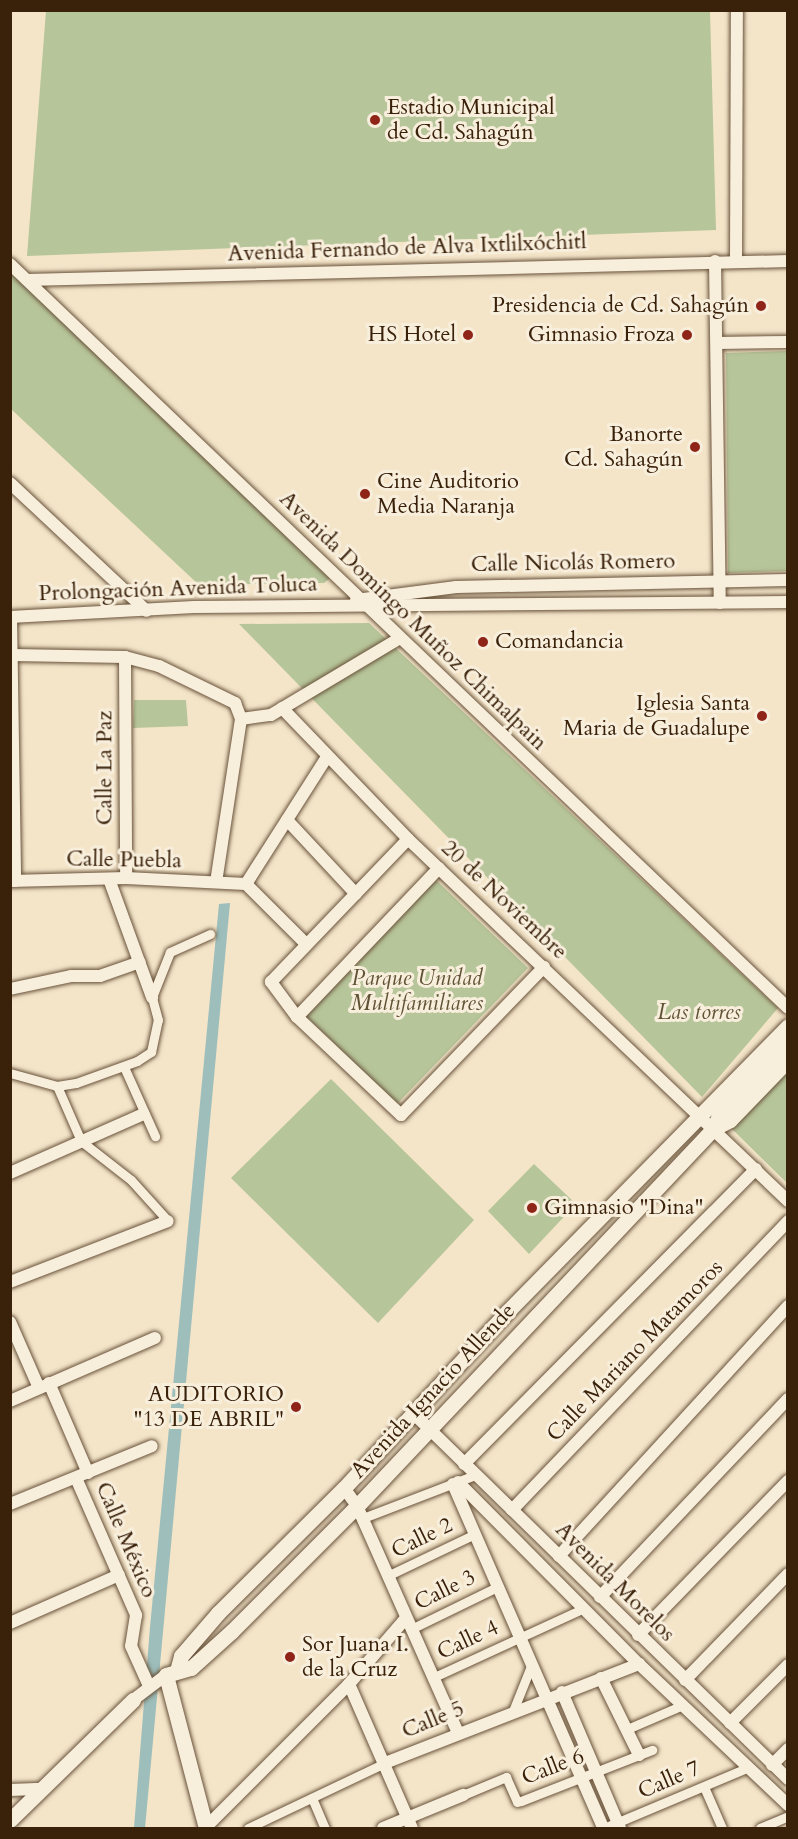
<!DOCTYPE html>
<html>
<head>
<meta charset="utf-8">
<style>
	body { margin:0 }
	#map { position:relative; width:798px; height:1839px; overflow:hidden; background:#f4e5c9; font-family:Cardo,serif }
	div>[style] { position:absolute }
	.green>* { inset:0; background:#b7c59a }
	.water>* { inset:0; background:#9dbebb }
	.roads { filter:drop-shadow(0 0 2px #68523a) drop-shadow(0 0 2px #68523a) }
	.pedestrian>* { height:9px; margin:-4.5px; padding:0 4.5px; transform-origin:4.5px; border-radius:4.5px; background:#f8eedc }
	.minor>* { height:12px; margin:-6px; padding:0 6px; transform-origin:6px; border-radius:6px; background:#f8eedc }
	.tertiary>* { height:15px; margin:-7.5px; padding:0 7.5px; transform-origin:7.5px; border-radius:7.5px; background:#f8eedc }
	.dots>* { width:16px; height:16px; translate:-50% -50%; box-sizing:border-box; border:3px solid #f8eedc; border-radius:50% }
	span { translate:-50% -50%; white-space:nowrap; text-align:center; line-height:1.15; -webkit-text-stroke:6px #f8eedc; paint-order:stroke }
	.poi-label { font-size:22px; color:#3a210a }
	.left { translate:0 -50%; text-align:left }
	.right { translate:-100% -50%; text-align:right }
	.street-label { font-size:22px; color:#3a210a }
	.park-label { font-size:22px; color:#605235; font-style:italic }
	.frame { position:absolute; inset:0; border:12px solid #3a210a; pointer-events:none }
</style>
</head>
<body>
<div id="map">
	<div class="green">
		<i style="clip-path:polygon(46px 11px,710px 11px,716px 230px,27px 256px)"></i>
		<i style="clip-path:polygon(10px 264px,333px 576px,324px 583px,199px 585px,11px 409px)"></i>
		<i style="clip-path:polygon(787px 351px,787px 571px,728px 573px,726px 353px)"></i>
		<i style="clip-path:polygon(369px 623px,778px 1008px,702px 1097px,239px 624px)"></i>
		<i style="clip-path:polygon(134px 700px,186px 700px,188px 726px,133px 728px)"></i>
		<i style="clip-path:polygon(436px 880px,528px 968px,397px 1104px,306px 1016px)"></i>
		<i style="clip-path:polygon(787px 1064px,787px 1183px,728px 1125px)"></i>
		<i style="clip-path:polygon(331px 1079px,474px 1220px,378px 1323px,231px 1178px)"></i>
		<i style="clip-path:polygon(534px 1164px,576px 1204px,529px 1254px,488px 1211px)"></i>
	</div>
	<div class="water">
		<i style="clip-path:polygon(230px 903px,145px 1828px,134px 1828px,150px 1627px,219px 904px)"></i>
	</div>
	<div class="roads">
		<div class="pedestrian">
			<i style="left:124px;top:1067px;width:76px;rotate:65.8deg"></i>
			<i style="left:10px;top:1073px;width:49px;rotate:15.5deg"></i>
			<i style="left:57px;top:1086px;width:19px;rotate:-9deg"></i>
			<i style="left:76px;top:1083px;width:65px;rotate:-19.8deg"></i>
			<i style="left:137px;top:1061px;width:17px;rotate:-33deg"></i>
			<i style="left:151px;top:1052px;width:33px;rotate:-78deg"></i>
			<i style="left:158px;top:1020px;width:24px;rotate:-105deg"></i>
			<i style="left:152px;top:997px;width:48px;rotate:-68.2deg"></i>
			<i style="left:170px;top:952px;width:44px;rotate:-24.2deg"></i>
			<i style="left:57px;top:1086px;width:60px;rotate:66.4deg"></i>
			<i style="left:81px;top:1141px;width:63px;rotate:38deg"></i>
			<i style="left:131px;top:1180px;width:55px;rotate:47.9deg"></i>
			<i style="left:363px;top:1518px;width:120px;rotate:-21deg"></i>
			<i style="left:387px;top:1576px;width:98px;rotate:-25.5deg"></i>
			<i style="left:411px;top:1629px;width:96px;rotate:-26deg"></i>
			<i style="left:432px;top:1678px;width:167px;rotate:-24.7deg"></i>
			<i style="left:513px;top:1711px;width:48px;rotate:-68.2deg"></i>
			<i style="left:627px;top:1729px;width:61px;rotate:-23.2deg"></i>
			<i style="left:704px;top:1787px;width:45px;rotate:66.3deg"></i>
			<i style="left:463px;top:1795px;width:47px;rotate:-22.7deg"></i>
			<i style="left:506px;top:1777px;width:27px;rotate:66deg"></i>
			<i style="left:517px;top:1802px;width:4px;rotate:-14deg"></i>
			<i style="left:521px;top:1801px;width:141px;rotate:-21.3deg"></i>
			<i style="left:312px;top:1798px;width:33px;rotate:67deg"></i>
			<i style="left:248px;top:1828px;width:152px;rotate:-25.4deg"></i>
			<i style="left:604px;top:1828px;width:157px;rotate:-22.8deg"></i>
			<i style="left:760px;top:1828px;width:30px;rotate:-23deg"></i>
		</div>
		<div class="minor">
			<i style="left:715px;top:261px;width:342px;rotate:89.2deg"></i>
			<i style="left:736px;top:261px;width:251px;rotate:-89.8deg"></i>
			<i style="left:10px;top:264px;width:1076px;rotate:43.72deg"></i>
			<i style="left:27px;top:280px;width:761px;rotate:-1.43deg"></i>
			<i style="left:717px;top:343px;width:71px;rotate:-0.8deg"></i>
			<i style="left:10px;top:483px;width:187px;rotate:43.1deg"></i>
			<i style="left:356px;top:600px;width:101px;rotate:-7.4deg"></i>
			<i style="left:456px;top:587px;width:332px;rotate:-1.2deg"></i>
			<i style="left:10px;top:617px;width:184px;rotate:-3.1deg"></i>
			<i style="left:194px;top:607px;width:594px;rotate:-0.48deg"></i>
			<i style="left:11px;top:617px;width:264px;rotate:89.1deg"></i>
			<i style="left:13px;top:655px;width:112px;rotate:1deg"></i>
			<i style="left:125px;top:657px;width:35px;rotate:15deg"></i>
			<i style="left:159px;top:666px;width:85px;rotate:26deg"></i>
			<i style="left:235px;top:703px;width:17px;rotate:69deg"></i>
			<i style="left:241px;top:719px;width:165px;rotate:98.7deg"></i>
			<i style="left:125px;top:657px;width:221px;rotate:89.7deg"></i>
			<i style="left:282px;top:708px;width:182px;rotate:46.1deg"></i>
			<i style="left:408px;top:839px;width:525px;rotate:43.61deg"></i>
			<i style="left:241px;top:719px;width:30px;rotate:-8deg"></i>
			<i style="left:271px;top:715px;width:150px;rotate:-30.8deg"></i>
			<i style="left:287px;top:820px;width:101px;rotate:47deg"></i>
			<i style="left:439px;top:868px;width:206px;rotate:133.6deg"></i>
			<i style="left:297px;top:1017px;width:143px;rotate:43.3deg"></i>
			<i style="left:401px;top:1115px;width:206px;rotate:-46deg"></i>
			<i style="left:109px;top:879px;width:126px;rotate:70deg"></i>
			<i style="left:10px;top:881px;width:116px;rotate:-1.5deg"></i>
			<i style="left:126px;top:878px;width:120px;rotate:2.9deg"></i>
			<i style="left:246px;top:884px;width:85px;rotate:45deg"></i>
			<i style="left:246px;top:884px;width:151px;rotate:-57.5deg"></i>
			<i style="left:10px;top:989px;width:62px;rotate:-12deg"></i>
			<i style="left:71px;top:976px;width:29px"></i>
			<i style="left:100px;top:976px;width:42px;rotate:-19.3deg"></i>
			<i style="left:297px;top:1017px;width:44px;rotate:-126.6deg"></i>
			<i style="left:271px;top:982px;width:198px;rotate:-46.2deg"></i>
			<i style="left:10px;top:1173px;width:146px;rotate:-23.8deg"></i>
			<i style="left:10px;top:1282px;width:169px;rotate:-21.1deg"></i>
			<i style="left:10px;top:1322px;width:72px;rotate:66.3deg"></i>
			<i style="left:49px;top:1383px;width:98px;rotate:66.6deg"></i>
			<i style="left:10px;top:1401px;width:158px;rotate:-23.5deg"></i>
			<i style="left:414px;top:1414px;width:523px;rotate:44.3deg"></i>
			<i style="left:464px;top:1464px;width:415px;rotate:-45.3deg"></i>
			<i style="left:76px;top:1478px;width:150px;rotate:66.3deg"></i>
			<i style="left:136px;top:1615px;width:31px;rotate:99deg"></i>
			<i style="left:131px;top:1646px;width:44px;rotate:65.8deg"></i>
			<i style="left:458px;top:1482px;width:257px;rotate:45.2deg"></i>
			<i style="left:639px;top:1664px;width:205px;rotate:43.4deg"></i>
			<i style="left:453px;top:1484px;width:375px;rotate:66.4deg"></i>
			<i style="left:344px;top:1488px;width:22px;rotate:54deg"></i>
			<i style="left:357px;top:1506px;width:248px;rotate:66deg"></i>
			<i style="left:10px;top:1504px;width:153px;rotate:-22.2deg"></i>
			<i style="left:512px;top:1510px;width:400px;rotate:-46.3deg"></i>
			<i style="left:559px;top:1556px;width:339px;rotate:-47.5deg"></i>
			<i style="left:600px;top:1597px;width:273px;rotate:-46.5deg"></i>
			<i style="left:10px;top:1623px;width:119px;rotate:-23.8deg"></i>
			<i style="left:638px;top:1635px;width:215px;rotate:-45.8deg"></i>
			<i style="left:601px;top:1678px;width:86px;rotate:63.7deg"></i>
			<i style="left:685px;top:1680px;width:148px;rotate:-45.8deg"></i>
			<i style="left:349px;top:1684px;width:157px;rotate:66.4deg"></i>
			<i style="left:562px;top:1692px;width:148px;rotate:66.9deg"></i>
			<i style="left:133px;top:1700px;width:41px;rotate:-37.1deg"></i>
			<i style="left:730px;top:1723px;width:82px;rotate:-45deg"></i>
			<i style="left:385px;top:1763px;width:273px;rotate:-21.3deg"></i>
			<i style="left:772px;top:1765px;width:23px;rotate:-45deg"></i>
			<i style="left:10px;top:1790px;width:33px;rotate:-2deg"></i>
			<i style="left:206px;top:1827px;width:202px;rotate:-45deg"></i>
			<i style="left:349px;top:1684px;width:87px;rotate:-49.2deg"></i>
			<i style="left:383px;top:1828px;width:87px;rotate:-22.4deg"></i>
		</div>
		<div class="tertiary">
			<i style="left:713px;top:1129px;width:17px;rotate:-66deg"></i>
			<i style="left:720px;top:1113px;width:97px;rotate:-45.4deg"></i>
			<i style="left:177px;top:1671px;width:16px;rotate:-75deg"></i>
			<i style="left:181px;top:1656px;width:57px;rotate:-49.3deg"></i>
			<i style="left:218px;top:1613px;width:177px;rotate:-44.8deg"></i>
			<i style="left:344px;top:1488px;width:238px;rotate:-47.2deg"></i>
			<i style="left:506px;top:1313px;width:402px;rotate:-45.5deg"></i>
			<i style="left:10px;top:1820px;width:172px;rotate:-44.3deg"></i>
			<i style="left:206px;top:1828px;width:158px;rotate:-104.7deg"></i>
			<i style="left:166px;top:1675px;width:26px;rotate:-16deg"></i>
			<i style="left:191px;top:1668px;width:55px;rotate:-42.1deg"></i>
			<i style="left:232px;top:1631px;width:177px;rotate:-45deg"></i>
			<i style="left:357px;top:1506px;width:519px;rotate:-46.64deg"></i>
			<i style="left:713px;top:1129px;width:19px;rotate:-28deg"></i>
			<i style="left:730px;top:1120px;width:83px;rotate:-46deg"></i>
		</div>
	</div>
	<div class="dots">
		<i style="left:375px;top:120px;background:#8f2418"></i>
		<i style="left:761px;top:306px;background:#8f2418"></i>
		<i style="left:468px;top:335px;background:#8f2418"></i>
		<i style="left:687px;top:335px;background:#8f2418"></i>
		<i style="left:695px;top:447px;background:#8f2418"></i>
		<i style="left:365px;top:494px;background:#8f2418"></i>
		<i style="left:483px;top:642px;background:#8f2418"></i>
		<i style="left:762px;top:716px;background:#8f2418"></i>
		<i style="left:532px;top:1208px;background:#8f2418"></i>
		<i style="left:296px;top:1407px;background:#8f2418"></i>
		<i style="left:290px;top:1657px;background:#8f2418"></i>
	</div>
	<div class="poi-label">
		<span class="left" style="left:387px;top:120px">Estadio Municipal<br>de Cd. Sahagún</span>
		<span class="right" style="left:749px;top:306px">Presidencia de Cd. Sahagún</span>
		<span class="right" style="left:456px;top:335px">HS Hotel</span>
		<span class="right" style="left:675px;top:335px">Gimnasio Froza</span>
		<span class="right" style="left:683px;top:447px">Banorte<br>Cd. Sahagún</span>
		<span class="left" style="left:377px;top:494px">Cine Auditorio<br>Media Naranja</span>
		<span class="left" style="left:495px;top:642px">Comandancia</span>
		<span class="right" style="left:750px;top:716px">Iglesia Santa<br>Maria de Guadalupe</span>
		<span class="left" style="left:544px;top:1208px">Gimnasio "Dina"</span>
		<span class="right" style="left:284px;top:1407px">AUDITORIO<br>"13 DE ABRIL"</span>
		<span class="left" style="left:302px;top:1657px">Sor Juana I.<br>de la Cruz</span>
	</div>
	<div class="street-label">
		<span style="left:407px;top:248px;rotate:-2deg">Avenida Fernando de Alva Ixtlilxóchitl</span>
		<span style="left:573px;top:563px;rotate:-1deg">Calle Nicolás Romero</span>
		<span style="left:178px;top:589px;rotate:-2deg">Prolongación Avenida Toluca</span>
		<span style="left:413px;top:621px;rotate:44deg">Avenida Domingo Muñoz Chimalpain</span>
		<span style="left:105px;top:768px;rotate:-90deg">Calle La Paz</span>
		<span style="left:124px;top:860px;rotate:1deg">Calle Puebla</span>
		<span style="left:504px;top:900px;rotate:43deg">20 de Noviembre</span>
		<span style="left:635px;top:1351px;rotate:-46deg">Calle Mariano Matamoros</span>
		<span style="left:433px;top:1391px;rotate:-47deg">Avenida Ignacio Allende</span>
		<span style="left:422px;top:1538px;rotate:-26deg">Calle 2</span>
		<span style="left:126px;top:1540px;rotate:67deg">Calle México</span>
		<span style="left:615px;top:1582px;rotate:45deg">Avenida Morelos</span>
		<span style="left:445px;top:1590px;rotate:-26deg">Calle 3</span>
		<span style="left:468px;top:1640px;rotate:-25deg">Calle 4</span>
		<span style="left:433px;top:1720px;rotate:-22deg">Calle 5</span>
		<span style="left:553px;top:1767px;rotate:-21deg">Calle 6</span>
		<span style="left:669px;top:1780px;rotate:-23deg">Calle 7</span>
	</div>
	<div class="park-label">
		<span style="left:417px;top:991px">Parque Unidad<br>Multifamiliares</span>
		<span style="left:699px;top:1013px">Las torres</span>
	</div>
	<div class="frame"></div>
</div>
</body>
</html>
